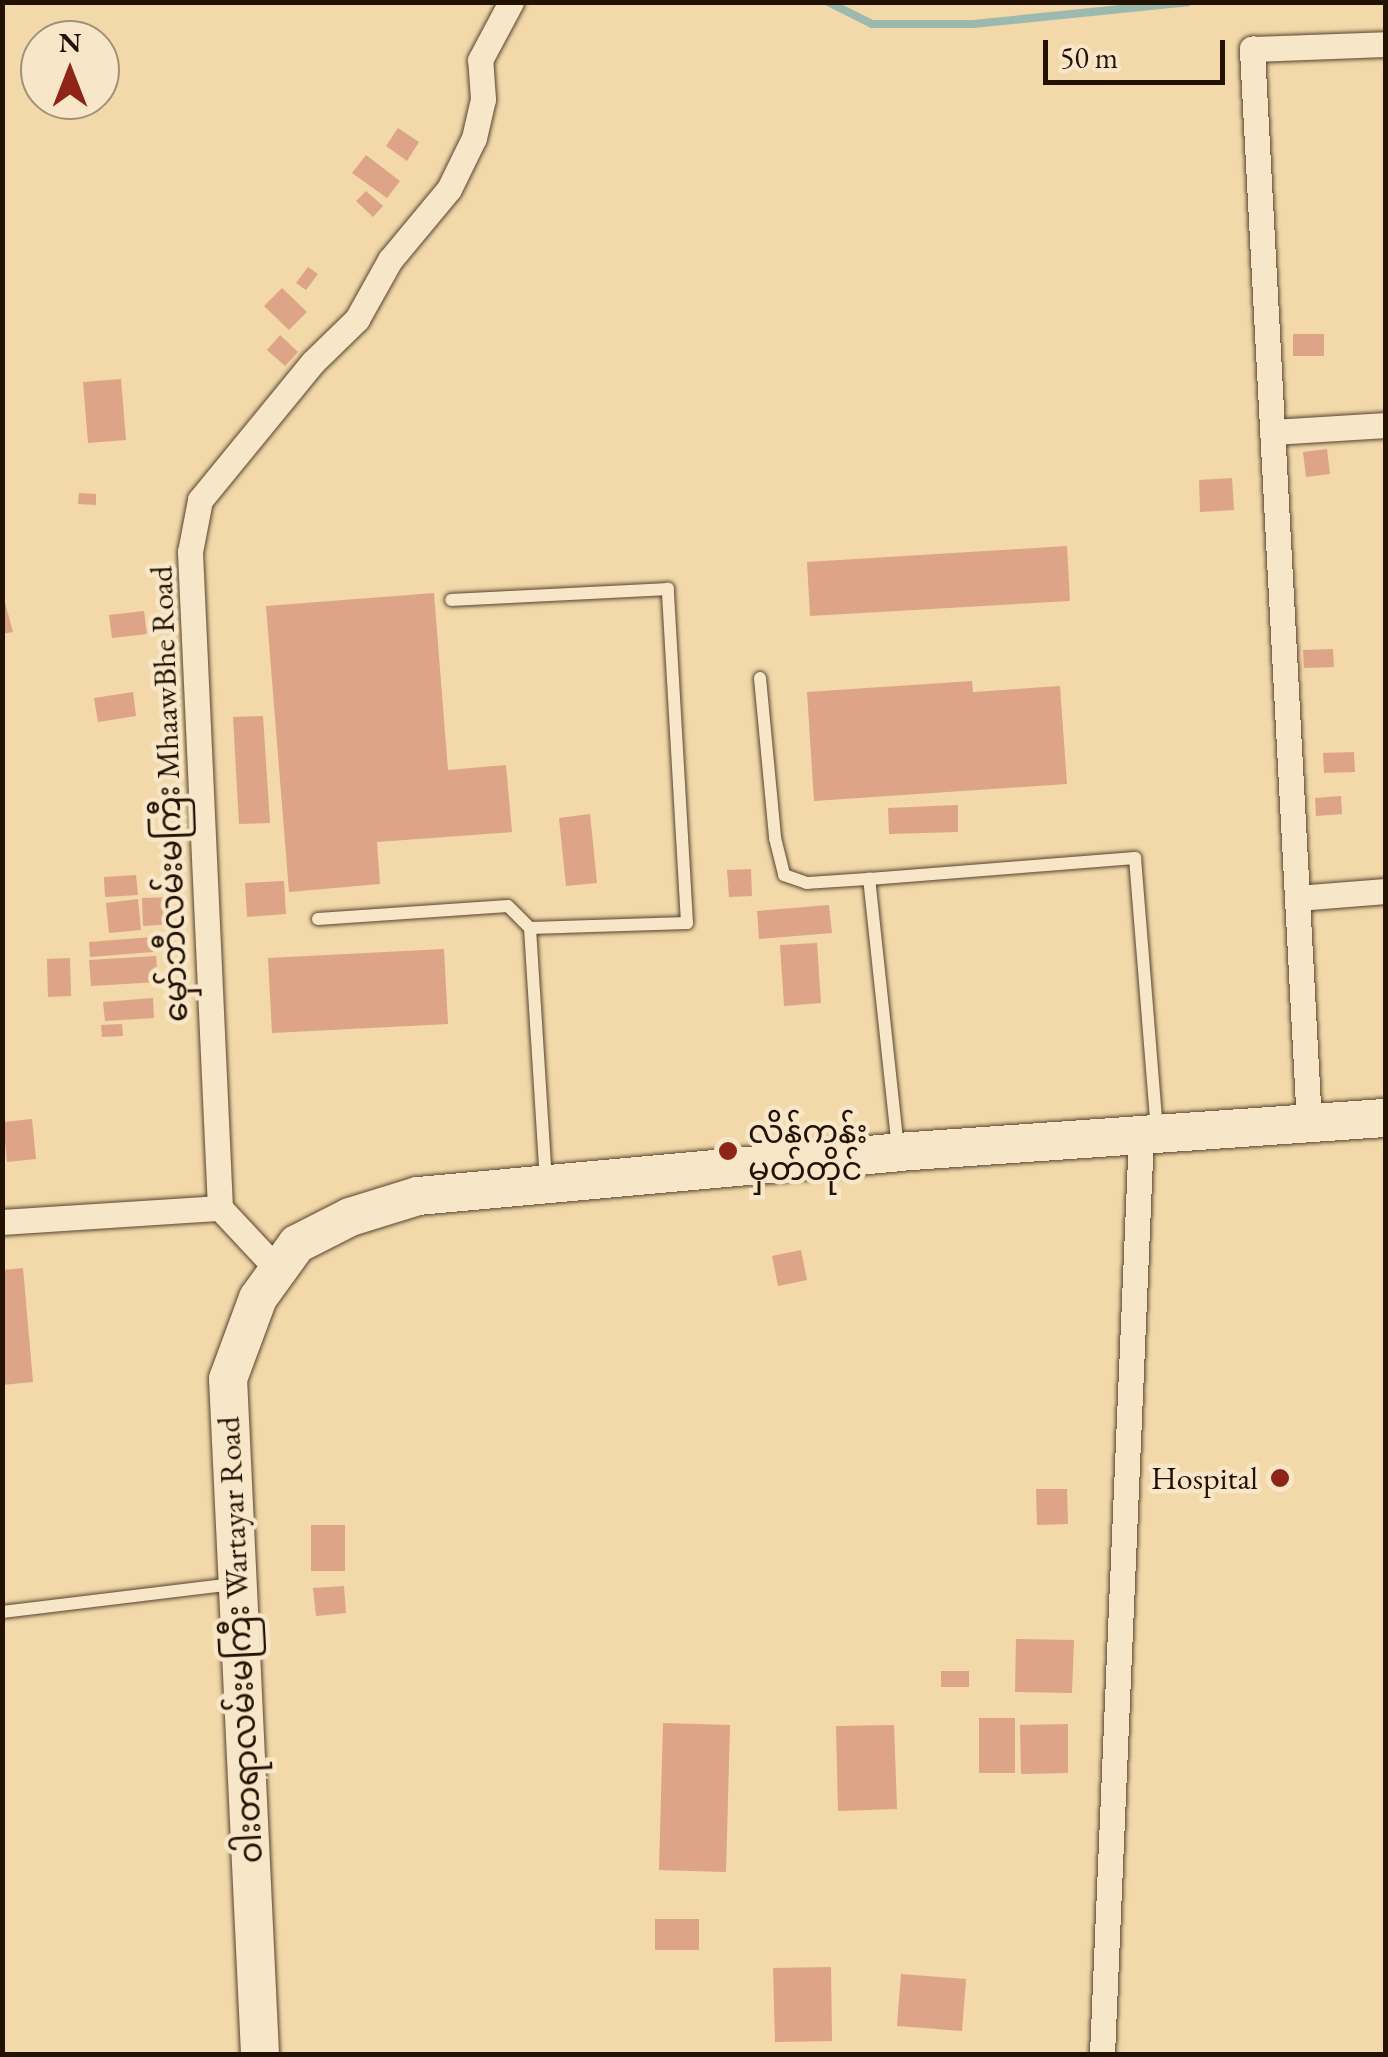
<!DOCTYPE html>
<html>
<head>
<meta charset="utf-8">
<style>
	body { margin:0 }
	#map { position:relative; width:1388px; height:2057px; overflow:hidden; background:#f3d8aa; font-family:"EB Garamond","Noto Sans Myanmar",serif }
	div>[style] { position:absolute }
	.stream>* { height:8px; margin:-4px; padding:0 4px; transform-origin:4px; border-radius:4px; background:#9cb9af }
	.building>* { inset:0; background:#dda488 }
	.roads { filter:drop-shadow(0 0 2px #57442c) drop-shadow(0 0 2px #57442c) }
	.lane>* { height:12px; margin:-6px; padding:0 6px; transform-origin:6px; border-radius:6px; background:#f7e6c8 }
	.street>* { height:25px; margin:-12.5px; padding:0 12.5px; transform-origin:12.5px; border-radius:12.5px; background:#f7e6c8 }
	.secondary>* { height:38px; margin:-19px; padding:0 19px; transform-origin:19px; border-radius:19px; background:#f7e6c8 }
	.dots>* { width:28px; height:28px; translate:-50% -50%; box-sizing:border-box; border:5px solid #f7e6c8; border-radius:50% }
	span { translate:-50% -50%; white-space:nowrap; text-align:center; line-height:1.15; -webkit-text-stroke:9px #f7e6c8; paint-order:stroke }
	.street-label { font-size:32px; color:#231202 }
	.poi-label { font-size:32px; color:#231202 }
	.left { translate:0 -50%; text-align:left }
	.right { translate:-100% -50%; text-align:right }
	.frame { position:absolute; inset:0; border:5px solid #231202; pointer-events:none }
	.north { position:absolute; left:20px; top:20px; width:100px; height:100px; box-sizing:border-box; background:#f7e6c8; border:2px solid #a29179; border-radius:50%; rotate:0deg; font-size:28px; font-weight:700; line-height:40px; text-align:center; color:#231202 }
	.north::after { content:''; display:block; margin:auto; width:35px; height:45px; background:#8f2418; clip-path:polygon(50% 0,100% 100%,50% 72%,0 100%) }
	.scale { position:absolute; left:1043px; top:40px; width:182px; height:45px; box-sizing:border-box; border:5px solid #231202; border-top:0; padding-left:12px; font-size:30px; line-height:35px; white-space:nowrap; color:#231202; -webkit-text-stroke:8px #f7e6c8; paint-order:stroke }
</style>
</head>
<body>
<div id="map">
	<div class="stream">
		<i style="left:828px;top:2px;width:49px;rotate:26.6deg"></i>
		<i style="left:872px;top:24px;width:101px"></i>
		<i style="left:973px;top:24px;width:216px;rotate:-5.8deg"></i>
	</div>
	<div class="building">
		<i style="clip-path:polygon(398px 128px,419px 142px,407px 161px,386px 146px)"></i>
		<i style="clip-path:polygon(366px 155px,400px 181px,387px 198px,352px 173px)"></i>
		<i style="clip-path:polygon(366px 191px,383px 206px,373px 217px,356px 201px)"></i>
		<i style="clip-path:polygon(308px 267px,318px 274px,306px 290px,296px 283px)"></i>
		<i style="clip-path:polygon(282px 288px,307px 312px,289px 330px,264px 306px)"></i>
		<i style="clip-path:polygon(1293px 334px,1324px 334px,1324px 356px,1293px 356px)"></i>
		<i style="clip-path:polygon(280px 335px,298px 352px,285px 366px,267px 350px)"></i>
		<i style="clip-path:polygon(121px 379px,126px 440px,88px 443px,83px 382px)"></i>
		<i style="clip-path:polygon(1327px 449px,1330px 474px,1306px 477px,1303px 452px)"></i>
		<i style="clip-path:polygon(1232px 478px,1234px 510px,1200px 512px,1199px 480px)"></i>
		<i style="clip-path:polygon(79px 493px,96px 494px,96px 505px,78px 504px)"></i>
		<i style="clip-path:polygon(1067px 546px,1070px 601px,810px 616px,807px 562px)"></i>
		<i style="clip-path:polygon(2px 592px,13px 632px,2px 634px)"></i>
		<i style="clip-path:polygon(434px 593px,448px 770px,506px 765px,512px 832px,377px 842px,380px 884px,289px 892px,266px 606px)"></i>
		<i style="clip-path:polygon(144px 611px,147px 634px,112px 638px,109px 615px)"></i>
		<i style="clip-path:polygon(1333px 649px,1334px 667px,1304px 668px,1303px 650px)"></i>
		<i style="clip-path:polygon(972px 681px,973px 692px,1060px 686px,1067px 784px,814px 801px,807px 692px)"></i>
		<i style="clip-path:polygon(133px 692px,136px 716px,98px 722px,94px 698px)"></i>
		<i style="clip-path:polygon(263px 716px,270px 823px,239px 824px,233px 717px)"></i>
		<i style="clip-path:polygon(1354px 752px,1355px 772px,1324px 773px,1323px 753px)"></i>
		<i style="clip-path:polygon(1341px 796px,1342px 814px,1316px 816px,1315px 798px)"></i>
		<i style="clip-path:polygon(958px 805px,958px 832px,889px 834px,888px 808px)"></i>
		<i style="clip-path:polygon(590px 814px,597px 883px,566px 886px,559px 818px)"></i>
		<i style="clip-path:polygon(751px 869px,752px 896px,729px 897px,727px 870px)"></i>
		<i style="clip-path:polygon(136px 875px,138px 895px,105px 897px,104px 877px)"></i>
		<i style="clip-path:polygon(284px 881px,286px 914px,247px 917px,245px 883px)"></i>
		<i style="clip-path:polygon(172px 897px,173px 924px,143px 926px,142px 898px)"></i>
		<i style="clip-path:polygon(138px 899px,141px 930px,109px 933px,106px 903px)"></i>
		<i style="clip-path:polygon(829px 905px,832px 933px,759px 939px,757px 911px)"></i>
		<i style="clip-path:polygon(152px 937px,153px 952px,90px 957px,89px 942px)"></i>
		<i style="clip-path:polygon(817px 943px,821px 1003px,784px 1006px,780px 945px)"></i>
		<i style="clip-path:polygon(444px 949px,448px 1024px,272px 1033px,268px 958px)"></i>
		<i style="clip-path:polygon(156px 956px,158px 982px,91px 986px,89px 960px)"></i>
		<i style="clip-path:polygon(70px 958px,71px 996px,48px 997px,47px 959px)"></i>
		<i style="clip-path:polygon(153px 998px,154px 1018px,105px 1021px,103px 1002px)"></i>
		<i style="clip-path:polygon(122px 1024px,123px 1036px,102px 1037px,101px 1025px)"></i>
		<i style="clip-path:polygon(32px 1119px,36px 1159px,7px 1162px,3px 1122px)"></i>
		<i style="clip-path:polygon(801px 1250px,807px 1280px,778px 1286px,772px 1256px)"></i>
		<i style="clip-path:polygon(23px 1268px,33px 1382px,2px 1385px,2px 1270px)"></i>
		<i style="clip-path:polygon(1036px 1489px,1067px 1489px,1068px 1524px,1037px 1525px)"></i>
		<i style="clip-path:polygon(311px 1525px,345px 1525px,345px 1571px,311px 1571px)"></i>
		<i style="clip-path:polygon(344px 1586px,346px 1613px,316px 1616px,313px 1588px)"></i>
		<i style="clip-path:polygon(1016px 1639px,1074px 1640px,1072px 1693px,1015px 1692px)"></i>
		<i style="clip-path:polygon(941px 1671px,969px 1671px,969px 1687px,941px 1687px)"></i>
		<i style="clip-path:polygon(979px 1718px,1015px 1718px,1015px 1773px,979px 1773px)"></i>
		<i style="clip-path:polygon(663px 1723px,730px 1725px,726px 1872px,659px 1870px)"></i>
		<i style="clip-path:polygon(1068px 1724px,1068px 1773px,1021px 1774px,1020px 1725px)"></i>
		<i style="clip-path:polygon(894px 1725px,897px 1809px,838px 1811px,836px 1726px)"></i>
		<i style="clip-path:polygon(655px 1919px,699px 1919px,699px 1950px,655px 1950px)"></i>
		<i style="clip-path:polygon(831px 1967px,832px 2041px,775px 2042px,773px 1968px)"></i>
		<i style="clip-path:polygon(901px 1974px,966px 1979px,962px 2031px,897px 2026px)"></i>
	</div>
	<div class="roads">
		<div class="lane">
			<i style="left:760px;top:678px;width:161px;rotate:84.6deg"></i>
			<i style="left:775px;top:838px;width:38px;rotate:76deg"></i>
			<i style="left:784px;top:875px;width:24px;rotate:19deg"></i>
			<i style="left:807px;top:883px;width:62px;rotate:-3.7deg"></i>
			<i style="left:318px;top:919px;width:190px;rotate:-3.9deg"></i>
			<i style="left:508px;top:906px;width:31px;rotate:45deg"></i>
			<i style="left:530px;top:928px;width:157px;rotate:-1.8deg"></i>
			<i style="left:687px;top:923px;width:335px;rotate:-93.3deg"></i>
			<i style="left:668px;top:589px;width:217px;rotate:177.1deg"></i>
			<i style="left:530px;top:928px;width:253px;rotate:86.4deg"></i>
			<i style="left:898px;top:1149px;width:272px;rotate:-96.1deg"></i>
			<i style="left:869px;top:879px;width:267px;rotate:-4.5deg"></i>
			<i style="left:1135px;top:858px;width:273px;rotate:85.4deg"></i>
			<i style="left:2px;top:1612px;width:233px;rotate:-6.9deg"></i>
		</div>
		<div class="street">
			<i style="left:1273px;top:432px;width:113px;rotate:-3.5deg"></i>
			<i style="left:1297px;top:898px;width:89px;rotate:-4.5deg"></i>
			<i style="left:1309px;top:1124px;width:1077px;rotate:-93.04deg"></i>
			<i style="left:1252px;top:49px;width:134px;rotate:-2.1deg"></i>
			<i style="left:220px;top:1208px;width:657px;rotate:-92.62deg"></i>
			<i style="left:190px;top:552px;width:53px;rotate:-79.1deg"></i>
			<i style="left:200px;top:500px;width:178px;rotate:-50.7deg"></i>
			<i style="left:313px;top:362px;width:62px;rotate:-44.3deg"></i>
			<i style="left:357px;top:319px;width:68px;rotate:-60.8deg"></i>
			<i style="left:390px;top:260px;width:92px;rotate:-50.3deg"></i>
			<i style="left:449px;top:189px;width:57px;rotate:-63.9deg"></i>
			<i style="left:474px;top:138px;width:40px;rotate:-77deg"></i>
			<i style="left:483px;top:99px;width:39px;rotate:-94deg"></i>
			<i style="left:480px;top:60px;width:66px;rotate:-61.9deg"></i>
			<i style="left:2px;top:1222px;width:218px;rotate:-3.7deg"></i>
			<i style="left:220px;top:1208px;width:86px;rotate:46.9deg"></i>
			<i style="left:1102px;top:2054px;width:919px;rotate:-87.57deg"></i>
		</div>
		<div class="secondary">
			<i style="left:260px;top:2054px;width:676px;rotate:-92.71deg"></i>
			<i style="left:228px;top:1379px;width:86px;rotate:-69.7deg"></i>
			<i style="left:258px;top:1298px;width:67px;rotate:-54.2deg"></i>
			<i style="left:297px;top:1244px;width:59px;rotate:-27deg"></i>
			<i style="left:350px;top:1217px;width:71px;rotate:-17.2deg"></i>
			<i style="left:418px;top:1196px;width:482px;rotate:-5.2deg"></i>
			<i style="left:898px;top:1152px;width:489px;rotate:-4deg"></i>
		</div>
	</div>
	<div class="dots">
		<i style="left:728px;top:1151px;background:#8f2418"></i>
		<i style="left:1280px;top:1478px;background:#8f2418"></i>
	</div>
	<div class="street-label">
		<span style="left:169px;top:794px;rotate:-92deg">မှော်ဘီလမ်းမကြီး MhaawBhe Road</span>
		<span style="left:240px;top:1640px;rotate:-93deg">ဝါးတရာလမ်းမကြီး Wartayar Road</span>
	</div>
	<div class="poi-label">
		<span class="left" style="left:748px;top:1151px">လိန်ကုန်း<br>မှတ်တိုင်</span>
		<span class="right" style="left:1258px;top:1478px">Hospital</span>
	</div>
	<div class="frame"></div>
	<div class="north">N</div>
	<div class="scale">50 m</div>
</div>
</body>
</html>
